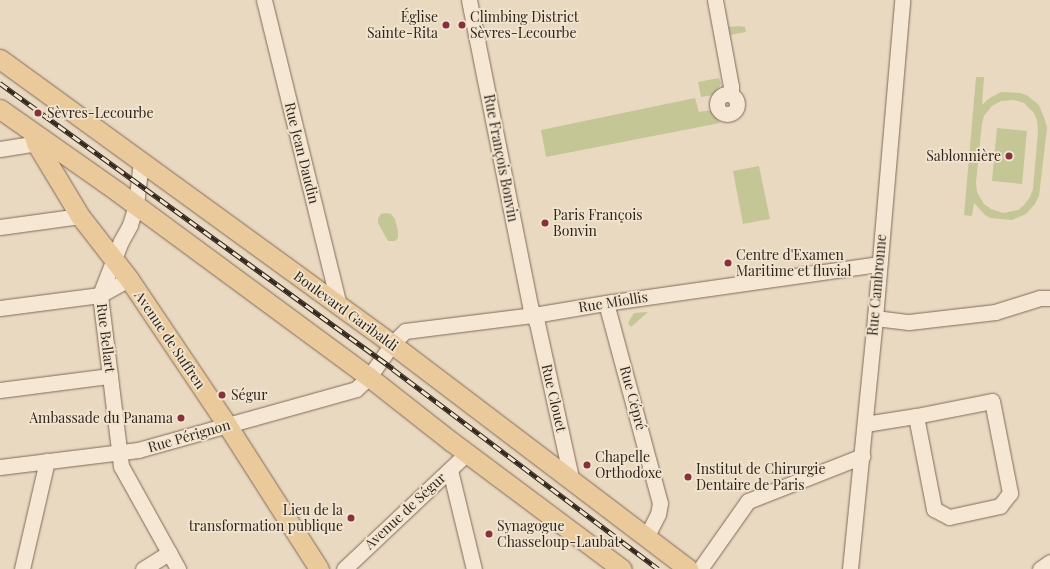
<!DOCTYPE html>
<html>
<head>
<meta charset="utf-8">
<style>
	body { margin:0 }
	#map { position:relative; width:1050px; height:569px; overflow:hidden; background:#e9d9c0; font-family:"Playfair Display",serif }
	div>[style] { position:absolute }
	.green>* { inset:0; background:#c5c696 }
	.roads { filter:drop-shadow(0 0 1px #806a5a) drop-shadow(0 0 1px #806a5a) }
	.minor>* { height:15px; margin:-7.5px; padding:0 7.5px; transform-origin:7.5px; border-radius:7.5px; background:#f5e7d3 }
	.minor>.ring { margin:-7.5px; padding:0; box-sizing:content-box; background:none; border:15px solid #f5e7d3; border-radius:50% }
	.major>* { height:19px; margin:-9.5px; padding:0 9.5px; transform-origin:9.5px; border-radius:9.5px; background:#eac99b }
	.rail>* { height:4.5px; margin-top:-2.25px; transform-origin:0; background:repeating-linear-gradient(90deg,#f1e4cf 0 9px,#31251d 0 18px); box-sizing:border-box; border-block:1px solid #31251d }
	.dots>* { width:11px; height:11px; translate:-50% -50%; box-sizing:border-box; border:2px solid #f1e4cf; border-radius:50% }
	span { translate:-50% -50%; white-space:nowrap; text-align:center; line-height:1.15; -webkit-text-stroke:3.5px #f1e4cf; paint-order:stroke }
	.poi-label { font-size:14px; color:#31251d }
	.right { translate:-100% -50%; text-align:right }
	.left { translate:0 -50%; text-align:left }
	.street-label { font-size:14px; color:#31251d }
</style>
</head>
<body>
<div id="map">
	<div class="green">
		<i style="clip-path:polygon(739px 26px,745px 27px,746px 32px,730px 35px,728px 27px)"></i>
		<i style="clip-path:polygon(evenodd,976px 77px,984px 77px,982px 105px,988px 99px,1001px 92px,1021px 93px,1028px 96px,1039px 105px,1045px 120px,1047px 128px,1039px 196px,1035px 204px,1026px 214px,1012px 220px,990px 218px,985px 215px,974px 203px,972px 216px,964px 215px,976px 77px,1014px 100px,1024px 103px,1034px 113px,1037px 120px,1038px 131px,1033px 189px,1030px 197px,1024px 205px,1018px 210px,1003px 213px,991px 209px,984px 204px,977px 192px,976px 183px,982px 123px,984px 116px,992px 106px,1001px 101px,1014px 100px)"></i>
		<i style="clip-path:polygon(719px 78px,721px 84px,714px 95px,701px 97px,698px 82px)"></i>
		<i style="clip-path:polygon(695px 98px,699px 112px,711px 110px,720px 123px,546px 157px,541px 130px)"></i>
		<i style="clip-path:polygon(997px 128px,1027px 131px,1022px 184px,992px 181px)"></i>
		<i style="clip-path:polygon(759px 166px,770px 219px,743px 224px,733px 171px)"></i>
		<i style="clip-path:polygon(386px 213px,391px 214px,395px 219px,398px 232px,398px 238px,395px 241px,388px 241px,378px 223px,378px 218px,381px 214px)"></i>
		<i style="clip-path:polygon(648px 312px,631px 327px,628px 323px,634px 313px)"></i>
	</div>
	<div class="roads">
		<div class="minor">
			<i style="left:264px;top:0;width:315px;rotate:76.2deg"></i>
			<i style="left:469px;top:0;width:312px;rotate:78.7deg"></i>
			<i style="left:530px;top:306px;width:18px;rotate:68deg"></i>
			<i style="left:537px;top:323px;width:163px;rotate:77.6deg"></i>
			<i style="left:715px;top:0;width:87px;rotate:79.5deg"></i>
			<i style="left:731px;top:86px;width:8px;rotate:90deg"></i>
			<i class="ring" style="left:717px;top:94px;width:5px;height:5px"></i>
			<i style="left:0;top:149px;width:36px;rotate:-9deg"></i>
			<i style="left:141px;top:161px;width:44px;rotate:96.5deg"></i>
			<i style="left:136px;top:205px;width:21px;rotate:107deg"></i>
			<i style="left:130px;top:225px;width:18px;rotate:119deg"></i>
			<i style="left:121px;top:241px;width:58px;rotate:111.3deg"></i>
			<i style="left:100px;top:295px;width:172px;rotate:83deg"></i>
			<i style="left:121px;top:466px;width:118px;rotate:61deg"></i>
			<i style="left:0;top:227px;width:81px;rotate:-7.8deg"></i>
			<i style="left:606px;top:303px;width:207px;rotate:74.9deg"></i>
			<i style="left:660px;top:503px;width:11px;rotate:100deg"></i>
			<i style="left:658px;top:514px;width:27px;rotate:117deg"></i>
			<i style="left:0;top:308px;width:101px;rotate:-7.4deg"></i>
			<i style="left:100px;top:295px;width:33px;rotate:-29deg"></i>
			<i style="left:875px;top:318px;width:34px;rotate:7deg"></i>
			<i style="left:909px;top:322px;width:87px;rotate:-6.6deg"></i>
			<i style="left:995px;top:312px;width:47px;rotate:-17.3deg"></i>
			<i style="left:1040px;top:298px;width:10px"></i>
			<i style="left:0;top:390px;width:111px;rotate:-7.3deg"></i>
			<i style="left:865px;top:424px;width:52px;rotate:-8.9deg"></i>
			<i style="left:916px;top:416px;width:77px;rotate:-11.2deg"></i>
			<i style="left:992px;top:401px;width:94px;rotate:78.9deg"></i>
			<i style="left:1010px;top:493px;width:16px;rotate:128deg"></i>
			<i style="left:1000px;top:506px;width:52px;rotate:167.8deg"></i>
			<i style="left:949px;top:517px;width:17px;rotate:-152deg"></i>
			<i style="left:934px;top:509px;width:95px;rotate:-101deg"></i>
			<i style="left:0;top:467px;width:139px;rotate:-7deg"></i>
			<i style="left:138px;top:450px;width:226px;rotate:-15.6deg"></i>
			<i style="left:356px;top:389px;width:18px;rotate:-43deg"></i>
			<i style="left:369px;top:377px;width:40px;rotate:-55.1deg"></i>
			<i style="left:392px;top:344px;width:18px;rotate:-45deg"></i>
			<i style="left:405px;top:331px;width:130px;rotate:-7.1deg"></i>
			<i style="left:534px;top:315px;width:79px;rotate:-9.5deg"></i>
			<i style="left:612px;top:302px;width:270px;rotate:-8.1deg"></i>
			<i style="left:450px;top:470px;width:102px;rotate:76.4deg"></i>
			<i style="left:22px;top:569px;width:111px;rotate:-77deg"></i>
			<i style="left:143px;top:569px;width:31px;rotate:-32deg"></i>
			<i style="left:344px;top:569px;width:169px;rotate:-43.3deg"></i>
			<i style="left:700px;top:569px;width:83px;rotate:-54.8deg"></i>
			<i style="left:748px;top:501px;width:123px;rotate:-21.5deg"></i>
			<i style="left:850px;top:569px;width:252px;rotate:-84.3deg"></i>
			<i style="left:875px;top:318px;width:319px;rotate:-85.1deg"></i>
			<i style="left:1040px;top:569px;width:12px;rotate:-35deg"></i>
		</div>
		<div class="major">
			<i style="left:0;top:59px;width:485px;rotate:36deg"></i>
			<i style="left:392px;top:344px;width:372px;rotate:37.2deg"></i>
			<i style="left:0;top:109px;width:144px;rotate:35.1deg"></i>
			<i style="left:118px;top:192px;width:312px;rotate:36.4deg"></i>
			<i style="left:369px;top:377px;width:105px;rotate:38.1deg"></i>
			<i style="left:452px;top:442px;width:212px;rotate:36.8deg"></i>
			<i style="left:33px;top:133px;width:10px;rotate:73deg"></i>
			<i style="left:36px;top:143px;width:85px;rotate:58.9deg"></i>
			<i style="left:80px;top:216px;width:80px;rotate:52.1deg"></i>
			<i style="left:129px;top:279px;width:176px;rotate:56.1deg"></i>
			<i style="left:227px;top:425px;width:171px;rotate:57.4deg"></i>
		</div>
	</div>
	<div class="rail">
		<i style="left:0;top:83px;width:486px;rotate:36deg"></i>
		<i style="left:393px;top:369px;width:332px;rotate:37deg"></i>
	</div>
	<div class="dots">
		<i style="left:446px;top:25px;background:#8a303a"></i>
		<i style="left:462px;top:25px;background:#8a303a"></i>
		<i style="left:38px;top:113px;background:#8a303a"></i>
		<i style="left:1009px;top:156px;background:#8a303a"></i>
		<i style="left:545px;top:223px;background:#8a303a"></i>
		<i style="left:728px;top:263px;background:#8a303a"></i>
		<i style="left:222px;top:395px;background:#8a303a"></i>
		<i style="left:181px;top:418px;background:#8a303a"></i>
		<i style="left:587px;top:465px;background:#8a303a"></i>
		<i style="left:688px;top:477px;background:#8a303a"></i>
		<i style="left:351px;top:518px;background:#8a303a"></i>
		<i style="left:489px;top:534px;background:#8a303a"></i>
	</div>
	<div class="poi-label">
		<span class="right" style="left:438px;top:25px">Église<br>Sainte-Rita</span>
		<span class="left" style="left:470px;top:25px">Climbing District<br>Sèvres-Lecourbe</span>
		<span class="left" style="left:47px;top:113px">Sèvres-Lecourbe</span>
		<span class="right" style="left:1001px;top:156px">Sablonnière</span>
		<span class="left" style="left:553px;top:223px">Paris François<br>Bonvin</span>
		<span class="left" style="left:736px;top:263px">Centre d'Examen<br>Maritime et fluvial</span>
		<span class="left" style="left:231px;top:395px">Ségur</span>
		<span class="right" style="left:173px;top:418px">Ambassade du Panama</span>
		<span class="left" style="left:595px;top:465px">Chapelle<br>Orthodoxe</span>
		<span class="left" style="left:696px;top:477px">Institut de Chirurgie<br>Dentaire de Paris</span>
		<span class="right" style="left:343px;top:518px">Lieu de la<br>transformation publique</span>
		<span class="left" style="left:497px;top:534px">Synagogue<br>Chasseloup-Laubat</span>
	</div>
	<div class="street-label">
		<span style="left:302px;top:153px;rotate:76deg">Rue Jean Daudin</span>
		<span style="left:501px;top:158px;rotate:79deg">Rue François Bonvin</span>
		<span style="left:877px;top:285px;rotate:-85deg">Rue Cambronne</span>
		<span style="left:613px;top:302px;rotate:-9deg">Rue Miollis</span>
		<span style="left:346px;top:311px;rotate:36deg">Boulevard Garibaldi</span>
		<span style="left:106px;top:338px;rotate:83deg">Rue Bellart</span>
		<span style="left:170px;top:340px;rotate:56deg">Avenue de Suffren</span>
		<span style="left:554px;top:398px;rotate:77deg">Rue Clouet</span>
		<span style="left:633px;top:398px;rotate:75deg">Rue Cépré</span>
		<span style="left:189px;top:436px;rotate:-16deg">Rue Pérignon</span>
		<span style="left:405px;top:511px;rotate:-43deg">Avenue de Ségur</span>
	</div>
</div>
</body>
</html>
